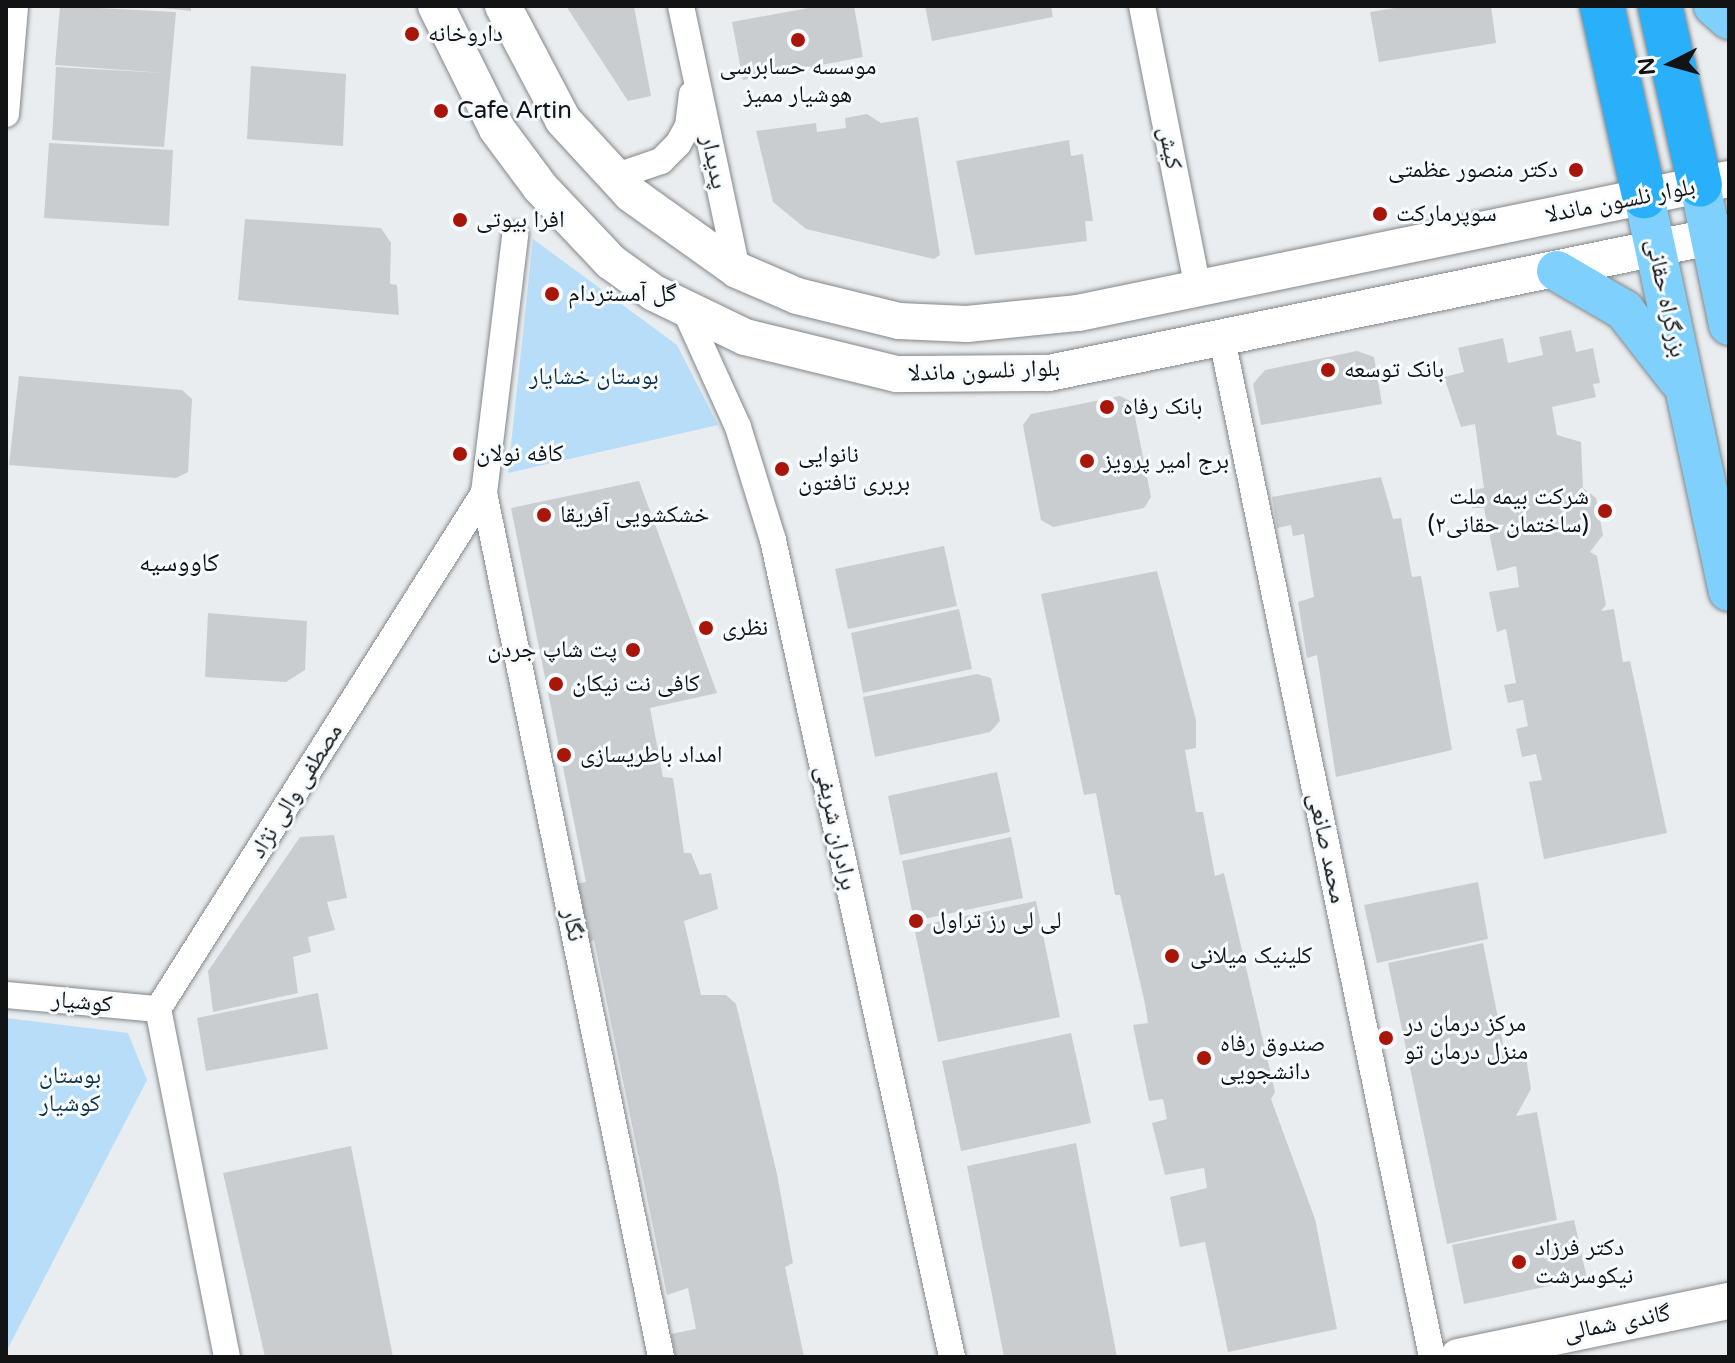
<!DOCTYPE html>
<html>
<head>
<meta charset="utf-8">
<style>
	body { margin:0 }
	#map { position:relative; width:1735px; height:1363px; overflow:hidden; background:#e9edf0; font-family:"Varela Round","Noto Naskh Arabic",sans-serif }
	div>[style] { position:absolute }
	.green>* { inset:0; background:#b8ddf8 }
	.building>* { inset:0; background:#c9cdd0 }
	.roads { filter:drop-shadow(0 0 2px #83878a) drop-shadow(0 0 2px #83878a) }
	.street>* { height:26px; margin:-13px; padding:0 13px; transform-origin:13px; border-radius:13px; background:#fff }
	.secondary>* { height:36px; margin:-18px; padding:0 18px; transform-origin:18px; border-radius:18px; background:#fff }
	.primary>* { height:40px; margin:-20px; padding:0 20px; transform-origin:20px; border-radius:20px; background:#7fd0fd }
	.highway>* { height:44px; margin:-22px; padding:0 22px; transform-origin:22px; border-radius:22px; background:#2ab0fb }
	.dots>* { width:22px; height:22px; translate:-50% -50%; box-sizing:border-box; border:4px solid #f6fbfe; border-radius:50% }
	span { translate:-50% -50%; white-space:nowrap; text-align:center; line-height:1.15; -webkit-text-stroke:6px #f6fbfe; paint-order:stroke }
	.poi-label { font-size:24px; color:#121314 }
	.left { translate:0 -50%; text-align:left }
	.right { translate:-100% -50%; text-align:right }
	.street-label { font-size:24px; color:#121314 }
	.park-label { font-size:24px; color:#0f3249 }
	.neighbourhood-label { font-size:26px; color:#121314 }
	.frame { position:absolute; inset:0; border:8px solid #121314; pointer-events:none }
	.north { position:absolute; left:1631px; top:24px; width:80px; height:80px; -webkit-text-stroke:6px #f6fbfe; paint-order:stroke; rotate:264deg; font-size:22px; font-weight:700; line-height:32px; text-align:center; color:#121314 }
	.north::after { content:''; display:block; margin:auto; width:28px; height:36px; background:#121314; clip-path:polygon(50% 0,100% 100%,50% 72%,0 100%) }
</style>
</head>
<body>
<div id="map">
	<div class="green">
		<i style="clip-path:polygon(533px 239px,677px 345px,718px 425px,508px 473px)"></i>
		<i style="clip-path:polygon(6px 1018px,128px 1033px,147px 1080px,6px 1352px)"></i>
	</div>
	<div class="building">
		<i style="clip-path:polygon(60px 6px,176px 12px,164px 147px,52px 140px,56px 67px,165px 73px,55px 65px)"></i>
		<i style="clip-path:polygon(145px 6px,191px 6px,191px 11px)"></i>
		<i style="clip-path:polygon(566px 6px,634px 6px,651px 96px,628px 101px)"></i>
		<i style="clip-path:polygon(819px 6px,854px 6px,863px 57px,743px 80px,732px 22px)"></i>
		<i style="clip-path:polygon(925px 6px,1051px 6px,1053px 17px,932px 41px)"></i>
		<i style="clip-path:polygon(1407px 6px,1491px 6px,1496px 43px,1379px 62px,1370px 12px)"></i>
		<i style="clip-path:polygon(251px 66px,346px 74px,343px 146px,247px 139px)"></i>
		<i style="clip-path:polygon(867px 114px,881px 123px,918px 117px,940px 255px,934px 259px,806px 229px,773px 202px,756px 131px,816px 123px,817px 132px,846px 128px,845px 118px)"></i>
		<i style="clip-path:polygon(1069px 140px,1071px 156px,1083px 154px,1093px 221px,1085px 221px,1087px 241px,975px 255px,956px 161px)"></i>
		<i style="clip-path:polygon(49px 143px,173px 150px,169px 226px,44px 218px)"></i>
		<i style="clip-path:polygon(245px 219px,381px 228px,391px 243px,390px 284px,397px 285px,399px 315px,238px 300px)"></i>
		<i style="clip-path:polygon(1571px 330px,1576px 352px,1593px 348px,1600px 383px,1593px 384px,1596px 397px,1552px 407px,1557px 435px,1581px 442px,1583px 488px,1596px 498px,1603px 535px,1590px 552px,1597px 556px,1606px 605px,1601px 611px,1614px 609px,1623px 662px,1630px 661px,1667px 833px,1544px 859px,1529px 782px,1542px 780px,1536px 754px,1522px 757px,1516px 729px,1528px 726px,1523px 700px,1508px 703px,1504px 685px,1516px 683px,1506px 629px,1497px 632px,1489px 592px,1519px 587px,1516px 566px,1497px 571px,1484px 508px,1472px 508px,1469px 491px,1484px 488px,1475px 424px,1461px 427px,1444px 377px,1464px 372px,1458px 348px,1503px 338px,1508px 363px,1543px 355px,1539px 337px)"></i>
		<i style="clip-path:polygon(1357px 351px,1374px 357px,1382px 404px,1261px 425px,1253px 384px,1265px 370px)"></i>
		<i style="clip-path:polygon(19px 376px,182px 390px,192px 399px,188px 472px,176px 478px,9px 465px)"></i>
		<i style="clip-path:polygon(1120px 396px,1132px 402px,1151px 497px,1144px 508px,1053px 527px,1041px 520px,1023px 425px,1031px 414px)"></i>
		<i style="clip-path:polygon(1381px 477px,1393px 519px,1401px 518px,1412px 577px,1421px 576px,1452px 750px,1336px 777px,1317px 655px,1307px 658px,1298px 602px,1314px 597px,1304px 534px,1293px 536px,1291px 525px,1277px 528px,1272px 497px)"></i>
		<i style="clip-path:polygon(639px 481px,717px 693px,650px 708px,663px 777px,673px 778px,684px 853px,691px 853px,700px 875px,711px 873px,718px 909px,684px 921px,701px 995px,726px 995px,736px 1004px,777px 1174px,793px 1263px,785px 1267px,804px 1357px,676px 1357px,671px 1334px,696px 1329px,688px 1288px,667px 1295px,594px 940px,589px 942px,576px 884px,586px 882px,511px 508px)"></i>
		<i style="clip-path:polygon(944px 546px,957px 606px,848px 629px,835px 569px)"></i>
		<i style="clip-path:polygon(1157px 571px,1196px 720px,1196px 748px,1185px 750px,1196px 812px,1203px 812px,1215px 876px,1224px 873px,1275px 1092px,1271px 1099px,1315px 1219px,1337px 1329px,1228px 1352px,1205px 1242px,1180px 1247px,1170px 1197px,1207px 1188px,1204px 1168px,1165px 1175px,1152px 1123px,1167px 1119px,1163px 1099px,1149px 1101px,1133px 1025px,1148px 1023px,1145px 1004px,1120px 895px,1115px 895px,1096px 793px,1084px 795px,1041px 594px)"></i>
		<i style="clip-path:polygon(959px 609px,972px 669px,863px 693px,851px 633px)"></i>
		<i style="clip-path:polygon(208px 613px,307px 621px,305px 670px,286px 682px,205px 677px)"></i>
		<i style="clip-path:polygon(977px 674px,991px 678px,1000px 721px,990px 732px,875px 757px,863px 697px)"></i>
		<i style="clip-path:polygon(997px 772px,1010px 832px,900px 855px,888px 796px)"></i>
		<i style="clip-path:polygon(334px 835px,347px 898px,327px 902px,335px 930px,308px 937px,311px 952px,293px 957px,298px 993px,213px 1012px,208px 971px,300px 837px)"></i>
		<i style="clip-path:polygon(1011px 837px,1023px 898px,914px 921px,902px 861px)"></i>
		<i style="clip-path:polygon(1478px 882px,1488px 939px,1377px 963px,1364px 905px)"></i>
		<i style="clip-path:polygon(1036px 901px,1060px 1017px,938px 1042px,914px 927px)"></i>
		<i style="clip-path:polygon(1483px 943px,1505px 1053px,1526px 1057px,1531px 1089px,1516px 1116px,1537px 1112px,1557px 1220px,1447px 1244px,1388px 963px)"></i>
		<i style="clip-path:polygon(318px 993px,328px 1049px,206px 1071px,197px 1018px)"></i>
		<i style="clip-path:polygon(1071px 1033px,1091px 1123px,961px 1151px,942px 1061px)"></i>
		<i style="clip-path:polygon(1076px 1143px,1117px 1357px,1004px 1357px,967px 1166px)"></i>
		<i style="clip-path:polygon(351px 1146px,393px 1357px,265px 1357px,223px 1173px)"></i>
		<i style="clip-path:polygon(1574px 1220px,1587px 1278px,1464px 1304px,1452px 1245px)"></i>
	</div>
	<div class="roads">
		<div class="street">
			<i style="left:681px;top:6px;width:270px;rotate:78deg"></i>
			<i style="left:1142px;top:6px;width:288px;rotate:78.8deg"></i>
			<i style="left:6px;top:114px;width:108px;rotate:-85.2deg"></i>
			<i style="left:614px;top:177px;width:50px;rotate:-18.8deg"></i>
			<i style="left:661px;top:161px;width:24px;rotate:-45deg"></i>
			<i style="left:678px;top:144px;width:21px;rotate:-61deg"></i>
			<i style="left:688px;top:126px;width:32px;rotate:-83deg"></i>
			<i style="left:685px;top:310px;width:128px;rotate:65.6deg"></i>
			<i style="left:738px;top:427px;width:118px;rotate:72.8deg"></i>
			<i style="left:773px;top:540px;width:836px;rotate:77.64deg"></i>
			<i style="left:1222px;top:339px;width:1039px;rotate:78.34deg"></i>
			<i style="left:484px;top:493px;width:882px;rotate:78.42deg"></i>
			<i style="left:6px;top:995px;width:153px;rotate:5.3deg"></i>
			<i style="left:227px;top:1357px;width:355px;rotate:-101.2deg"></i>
			<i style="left:158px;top:1009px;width:610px;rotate:-57.72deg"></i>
			<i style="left:484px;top:493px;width:260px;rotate:-83.1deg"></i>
		</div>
		<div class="secondary">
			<i style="left:436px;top:6px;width:137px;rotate:63.6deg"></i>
			<i style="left:497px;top:129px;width:72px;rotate:53.4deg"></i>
			<i style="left:540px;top:187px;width:103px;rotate:46.6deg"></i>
			<i style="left:611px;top:262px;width:53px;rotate:35.8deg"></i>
			<i style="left:654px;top:293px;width:101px;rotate:25.8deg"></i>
			<i style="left:745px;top:337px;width:156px;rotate:13.7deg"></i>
			<i style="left:897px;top:374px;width:152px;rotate:-0.4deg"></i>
			<i style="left:1049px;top:373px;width:694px;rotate:-11.63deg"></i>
			<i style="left:503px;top:6px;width:129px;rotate:62.2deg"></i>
			<i style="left:563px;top:120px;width:100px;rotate:47.4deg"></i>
			<i style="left:631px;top:194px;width:130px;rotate:35.6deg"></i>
			<i style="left:737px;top:270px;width:65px;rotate:23.4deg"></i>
			<i style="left:797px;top:296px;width:105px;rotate:13.8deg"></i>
			<i style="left:899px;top:321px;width:68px;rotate:2.5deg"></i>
			<i style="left:967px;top:324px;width:112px;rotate:-5.7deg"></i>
			<i style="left:1078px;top:313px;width:665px;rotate:-11.63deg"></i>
			<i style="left:1458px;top:1357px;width:277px;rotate:-11.7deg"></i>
		</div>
		<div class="primary">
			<i style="left:1714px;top:6px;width:20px;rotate:41deg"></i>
			<i style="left:1700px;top:185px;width:143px;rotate:78.3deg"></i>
			<i style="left:1644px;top:196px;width:404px;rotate:77.9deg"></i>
			<i style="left:1557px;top:271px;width:78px;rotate:30.2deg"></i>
			<i style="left:1624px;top:310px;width:88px;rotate:52deg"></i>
		</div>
		<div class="highway">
			<i style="left:1602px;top:6px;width:195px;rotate:77.5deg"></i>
			<i style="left:1660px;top:6px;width:183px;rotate:77.4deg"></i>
		</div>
	</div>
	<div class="dots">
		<i style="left:412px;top:34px;background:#a81609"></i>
		<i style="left:798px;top:40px;background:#a81609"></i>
		<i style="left:441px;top:111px;background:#a81609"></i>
		<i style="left:1576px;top:170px;background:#a81609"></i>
		<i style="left:1380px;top:214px;background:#a81609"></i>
		<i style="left:460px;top:220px;background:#a81609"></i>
		<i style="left:552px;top:294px;background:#a81609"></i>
		<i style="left:1328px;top:370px;background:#a81609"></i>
		<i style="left:1107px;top:407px;background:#a81609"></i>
		<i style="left:460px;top:454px;background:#a81609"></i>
		<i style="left:1087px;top:461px;background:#a81609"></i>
		<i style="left:782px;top:469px;background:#a81609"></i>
		<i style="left:1605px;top:511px;background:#a81609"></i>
		<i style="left:544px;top:515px;background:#a81609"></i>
		<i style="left:706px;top:628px;background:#a81609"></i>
		<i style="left:633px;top:650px;background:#a81609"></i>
		<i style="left:556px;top:684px;background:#a81609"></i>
		<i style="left:564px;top:755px;background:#a81609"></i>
		<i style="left:916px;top:921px;background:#a81609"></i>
		<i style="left:1172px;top:956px;background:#a81609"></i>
		<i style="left:1386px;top:1038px;background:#a81609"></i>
		<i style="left:1204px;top:1058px;background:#a81609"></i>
		<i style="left:1519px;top:1262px;background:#a81609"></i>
	</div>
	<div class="poi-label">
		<span class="left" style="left:428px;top:34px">داروخانه</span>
		<span style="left:798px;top:81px">موسسه حسابرسی<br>هوشیار ممیز</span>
		<span class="left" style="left:457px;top:111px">Cafe Artin</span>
		<span class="right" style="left:1558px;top:170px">دکتر منصور عظمتی</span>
		<span class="left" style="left:1396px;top:214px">سوپرمارکت</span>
		<span class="left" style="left:476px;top:220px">افرا بيوتى</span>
		<span class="left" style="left:568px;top:294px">گل آمستردام</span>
		<span class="left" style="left:1344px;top:370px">بانک توسعه</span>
		<span class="left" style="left:1123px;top:407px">بانک رفاه</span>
		<span class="left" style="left:476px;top:454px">کافه نولان</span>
		<span class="left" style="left:798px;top:469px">نانوایی<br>بربری تافتون</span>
		<span class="left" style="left:1103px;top:461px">برج امیر پرویز</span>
		<span class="right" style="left:1589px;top:511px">شرکت بیمه ملت<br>(ساختمان حقانی۲)</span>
		<span class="left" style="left:560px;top:515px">خشکشویی آفریقا</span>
		<span class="left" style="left:722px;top:628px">نظری</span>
		<span class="right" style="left:617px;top:650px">پت شاپ جردن</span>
		<span class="left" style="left:572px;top:684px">کافی نت نیکان</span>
		<span class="left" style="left:580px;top:755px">امداد باطریسازی</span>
		<span class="left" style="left:932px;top:921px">لی لی رز تراول</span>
		<span class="left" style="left:1190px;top:956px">کلینیک میلانی</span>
		<span class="left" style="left:1404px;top:1038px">مرکز درمان در<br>منزل درمان تو</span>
		<span class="left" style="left:1220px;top:1058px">صندوق رفاه<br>دانشجویی</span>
		<span class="left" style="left:1535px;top:1262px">دکتر فرزاد<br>نیکوسرشت</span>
	</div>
	<div class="street-label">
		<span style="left:1170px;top:148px;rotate:79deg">کیش</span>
		<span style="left:714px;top:162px;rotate:78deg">پدیدار</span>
		<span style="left:1620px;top:201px;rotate:-11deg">بلوار نلسون ماندلا</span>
		<span style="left:1666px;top:298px;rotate:78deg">بزرگراه حقانی</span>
		<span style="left:984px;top:371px;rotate:-2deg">بلوار نلسون ماندلا</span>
		<span style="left:296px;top:791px;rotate:-58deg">مصطفی والی نژاد</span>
		<span style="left:836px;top:828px;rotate:78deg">برادران شریفی</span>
		<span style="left:1327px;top:848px;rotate:78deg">محمد صانعی</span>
		<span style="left:573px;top:925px;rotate:78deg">نگار</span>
		<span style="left:82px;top:1002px;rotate:5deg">کوشیار</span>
		<span style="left:1617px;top:1323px;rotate:-11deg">گاندی شمالی</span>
	</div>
	<div class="park-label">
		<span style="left:594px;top:377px">بوستان خشایار</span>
		<span style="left:70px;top:1090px">بوستان<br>کوشیار</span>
	</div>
	<div class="neighbourhood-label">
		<span style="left:179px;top:563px">کاووسیه</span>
	</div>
	<div class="frame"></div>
	<div class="north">N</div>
</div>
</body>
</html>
